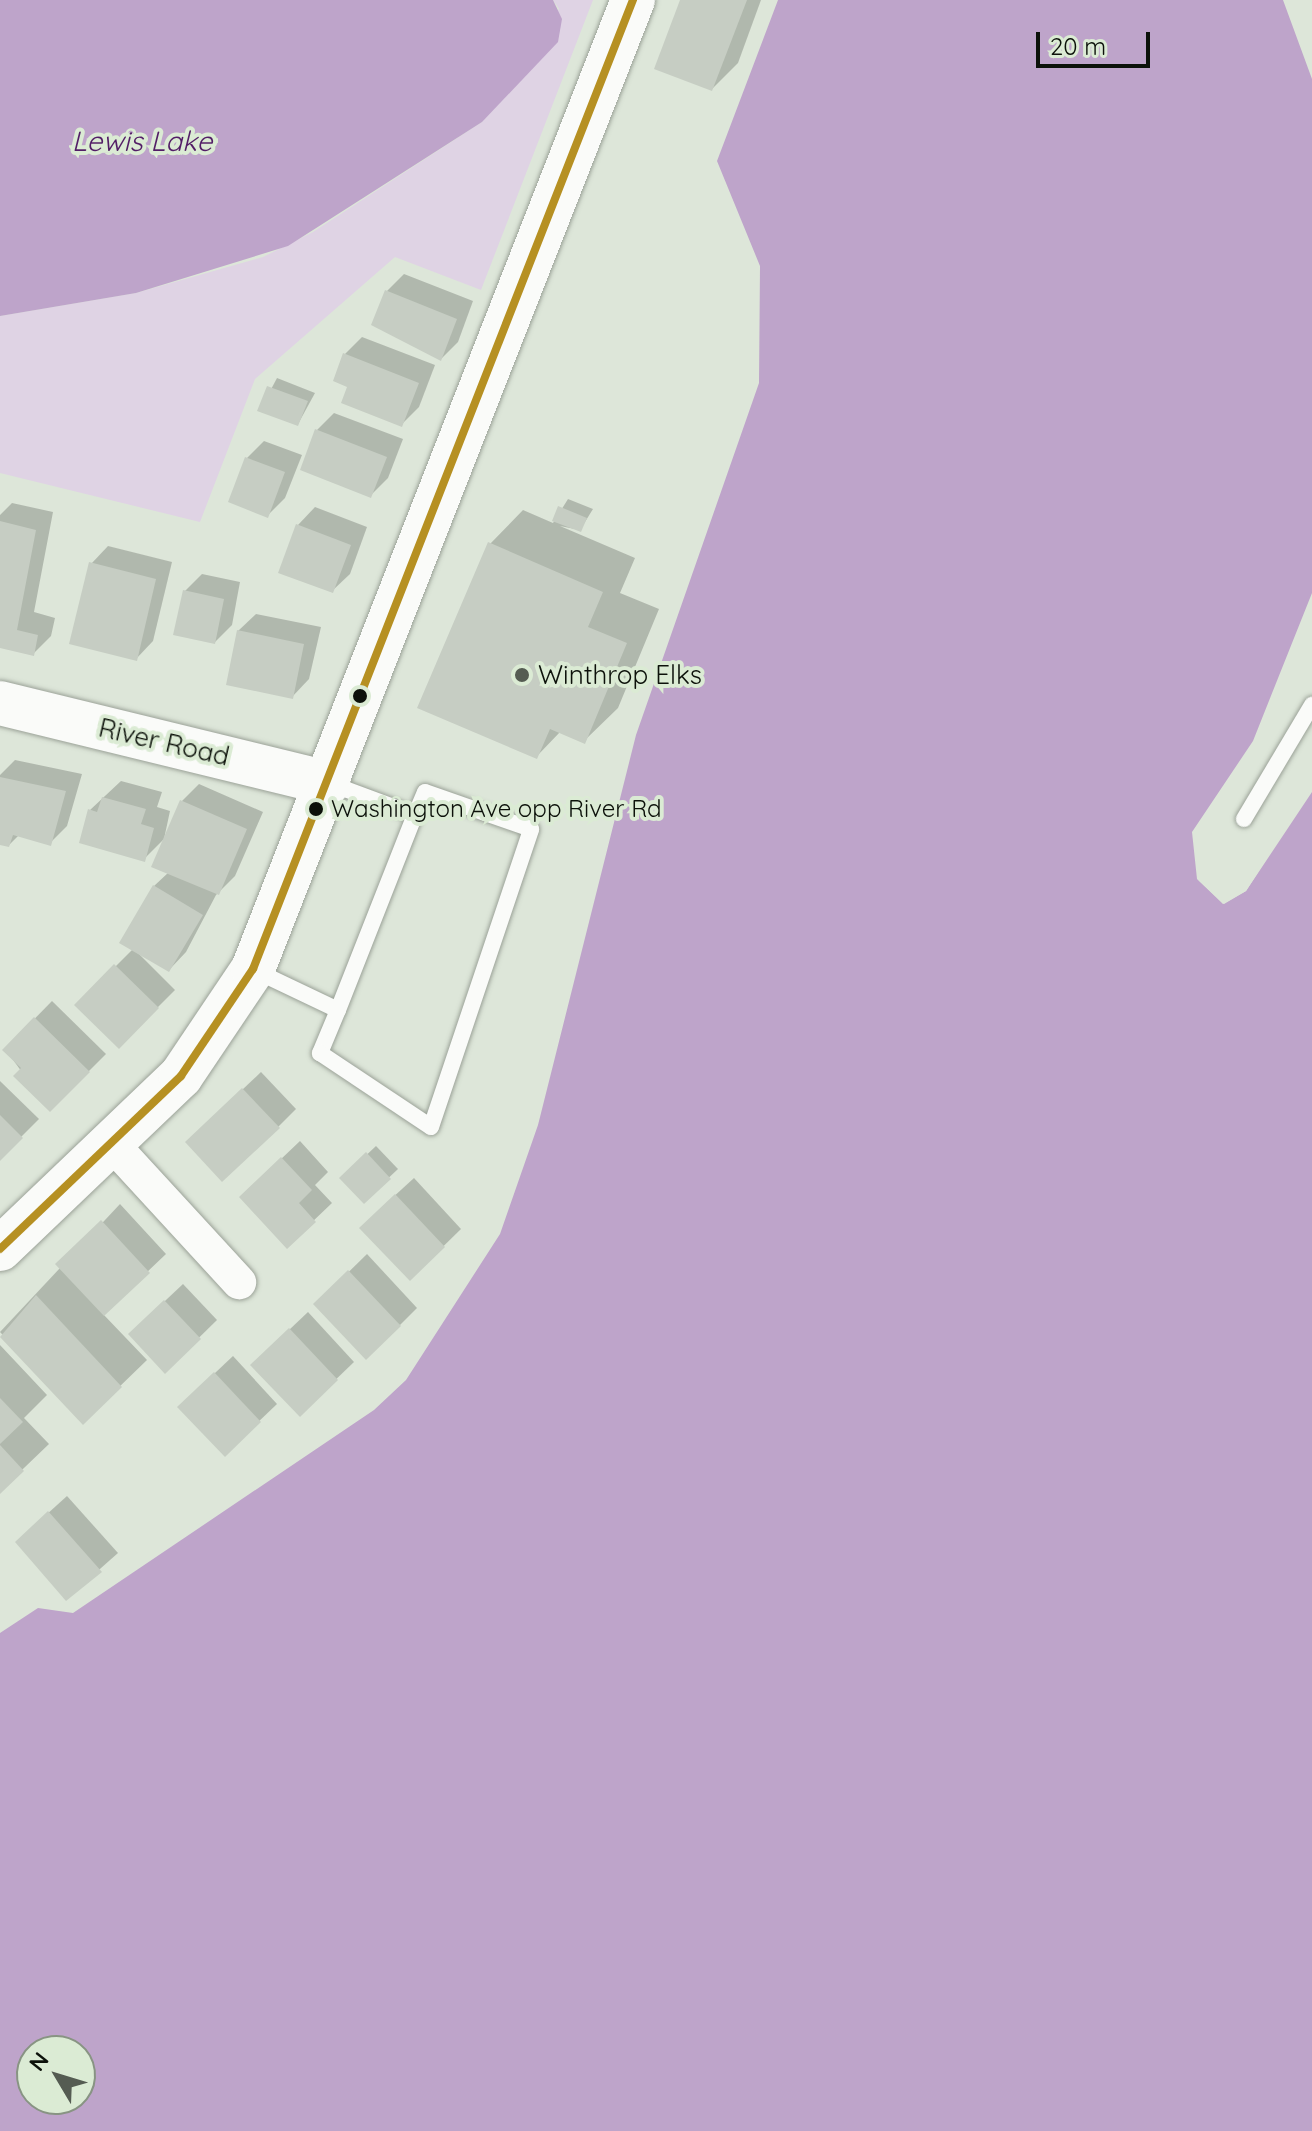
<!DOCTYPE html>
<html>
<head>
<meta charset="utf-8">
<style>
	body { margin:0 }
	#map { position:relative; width:1312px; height:2131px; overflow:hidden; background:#dde6d9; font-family:Quicksand,sans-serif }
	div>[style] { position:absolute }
	.green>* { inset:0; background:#dfd3e4 }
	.water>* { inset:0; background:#bea4ca }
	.pier>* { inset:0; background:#dde6d9 }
	.shadow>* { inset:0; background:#0003 }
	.building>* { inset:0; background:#c6cdc3 }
	.roads { filter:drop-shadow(0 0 2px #9ba298) drop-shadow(0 0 2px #9ba298) }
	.lane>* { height:16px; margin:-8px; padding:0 8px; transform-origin:8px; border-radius:8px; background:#fafbf9 }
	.street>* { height:34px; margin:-17px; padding:0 17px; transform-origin:17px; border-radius:17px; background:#fafbf9 }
	.secondary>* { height:44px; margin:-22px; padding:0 22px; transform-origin:22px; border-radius:22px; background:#fafbf9 }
	.bus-1>* { height:8px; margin:-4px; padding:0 4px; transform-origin:4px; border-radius:4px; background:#b69022 }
	.dots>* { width:22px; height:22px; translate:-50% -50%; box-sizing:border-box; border:4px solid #dbebd4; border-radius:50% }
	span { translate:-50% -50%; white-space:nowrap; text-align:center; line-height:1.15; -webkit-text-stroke:8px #dbebd4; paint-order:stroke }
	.bus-label { font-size:24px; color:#0c110a }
	.left { translate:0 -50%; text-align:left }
	.poi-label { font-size:26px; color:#0c110a }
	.street-label { font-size:26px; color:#0c110a }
	.water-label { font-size:28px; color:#521d66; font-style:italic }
	.north { position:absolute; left:16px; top:2035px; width:80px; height:80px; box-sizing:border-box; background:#dbebd4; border:2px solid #889483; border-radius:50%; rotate:308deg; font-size:22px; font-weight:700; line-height:32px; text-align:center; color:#0c110a }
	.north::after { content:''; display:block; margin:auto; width:28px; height:36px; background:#555c52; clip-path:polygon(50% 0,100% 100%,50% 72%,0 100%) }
	.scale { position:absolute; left:1036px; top:32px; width:114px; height:36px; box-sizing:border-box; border:4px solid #0c110a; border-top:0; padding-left:10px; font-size:24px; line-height:28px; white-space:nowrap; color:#0c110a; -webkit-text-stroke:6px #dbebd4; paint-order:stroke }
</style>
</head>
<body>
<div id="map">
	<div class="green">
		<i style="clip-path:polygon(553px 0,593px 0,481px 290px,395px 257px,255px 379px,200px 522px,0 473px,0 316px,136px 293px,263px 257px,313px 232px,482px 122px,559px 9px)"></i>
	</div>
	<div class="water">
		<i style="clip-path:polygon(0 0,553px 0,562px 19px,558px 42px,482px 122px,288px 246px,136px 293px,0 316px)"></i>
		<i style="clip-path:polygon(evenodd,778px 0,1283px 0,1312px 79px,1312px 593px,1253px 741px,1192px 832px,1197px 879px,1224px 904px,1246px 891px,1312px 792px,1312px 2131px,0 2131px,0 1633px,38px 1608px,73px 1613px,374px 1410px,406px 1380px,500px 1234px,538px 1125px,636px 735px,759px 383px,760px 266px,717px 161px,778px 0,32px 2051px,80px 2051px,80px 2099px,32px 2099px,32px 2051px)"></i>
	</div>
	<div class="pier">
		<i style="clip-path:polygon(1312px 788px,1246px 891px,1223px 904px,1197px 879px,1224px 899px,1243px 888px)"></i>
	</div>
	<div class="shadow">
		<i style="clip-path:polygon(683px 0,761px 0,738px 63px,712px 89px)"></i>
		<i style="clip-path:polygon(404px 274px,473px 301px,458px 342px,441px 359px,387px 291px)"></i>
		<i style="clip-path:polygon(362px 337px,435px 365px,419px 407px,402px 424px,350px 386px,345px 354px)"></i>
		<i style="clip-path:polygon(277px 378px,315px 393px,298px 424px,260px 410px)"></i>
		<i style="clip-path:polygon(334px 413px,403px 439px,388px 478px,371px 495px,317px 430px)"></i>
		<i style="clip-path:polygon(264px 441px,302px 455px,285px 498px,268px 515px,247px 458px)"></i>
		<i style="clip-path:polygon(568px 499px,593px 509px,580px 530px,560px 526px,635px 558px,620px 593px,659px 609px,618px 708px,584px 741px,561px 731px,537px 756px,490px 544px,523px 510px,553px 523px)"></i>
		<i style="clip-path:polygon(12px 503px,53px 512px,34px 612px,55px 618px,51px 636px,33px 654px,0 645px,0 515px)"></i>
		<i style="clip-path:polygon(315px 507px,367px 527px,350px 574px,332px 591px,298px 525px)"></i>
		<i style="clip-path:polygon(108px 546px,172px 562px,153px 641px,136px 659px,91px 564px)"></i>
		<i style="clip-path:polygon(202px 574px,240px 582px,232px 625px,215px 642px,185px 591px)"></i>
		<i style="clip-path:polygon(256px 614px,321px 627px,309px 679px,292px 697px,238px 631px)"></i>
		<i style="clip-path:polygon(15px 760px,82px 774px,67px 826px,50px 843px,19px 835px,9px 845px,0 843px,0 775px)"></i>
		<i style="clip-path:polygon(121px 781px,162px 792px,157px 807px,170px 811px,164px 839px,144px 859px,90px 810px)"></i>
		<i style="clip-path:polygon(199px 784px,263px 812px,235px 876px,216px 895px,186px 952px,169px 970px,138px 953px,175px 990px,119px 1046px,77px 1005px,133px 949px,154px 886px,169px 872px,181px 802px)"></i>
		<i style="clip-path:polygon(52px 1001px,106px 1054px,50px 1110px,5px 1049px)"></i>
		<i style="clip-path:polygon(261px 1072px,296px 1109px,278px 1127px,205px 1125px)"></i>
		<i style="clip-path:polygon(0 1081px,39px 1119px,0 1158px)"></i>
		<i style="clip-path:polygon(300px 1141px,328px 1172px,315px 1185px,332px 1203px,287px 1246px,259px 1180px)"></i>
		<i style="clip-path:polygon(376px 1146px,398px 1169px,364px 1201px,342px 1178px)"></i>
		<i style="clip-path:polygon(414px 1178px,461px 1229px,410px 1279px,379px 1210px)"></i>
		<i style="clip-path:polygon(120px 1204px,166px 1254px,103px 1314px,147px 1360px,83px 1422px,0 1332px)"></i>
		<i style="clip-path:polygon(367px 1254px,417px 1308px,400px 1325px,316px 1304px)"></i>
		<i style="clip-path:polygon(183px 1284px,217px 1320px,165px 1371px,148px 1317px)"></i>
		<i style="clip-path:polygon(308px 1312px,354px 1362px,300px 1414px,270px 1348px)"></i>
		<i style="clip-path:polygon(0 1345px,47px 1395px,24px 1418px,49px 1444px,0 1491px)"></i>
		<i style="clip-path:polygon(233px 1356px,277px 1404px,225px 1454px,197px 1390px)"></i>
		<i style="clip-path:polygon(67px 1496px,118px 1553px,66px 1599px,35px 1525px)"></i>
	</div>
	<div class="building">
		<i style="clip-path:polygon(680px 0,747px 0,712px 91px,654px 69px)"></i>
		<i style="clip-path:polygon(385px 290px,457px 319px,441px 361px,371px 325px)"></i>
		<i style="clip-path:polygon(343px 353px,419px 383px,402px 427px,341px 403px,347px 387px,333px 381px)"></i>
		<i style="clip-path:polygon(267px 386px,308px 401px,298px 426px,257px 411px)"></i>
		<i style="clip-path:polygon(315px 429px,387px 457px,371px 498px,300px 470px)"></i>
		<i style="clip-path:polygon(245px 457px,285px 472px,268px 518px,228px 502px)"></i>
		<i style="clip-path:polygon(558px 506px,587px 518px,581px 532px,552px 521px)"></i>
		<i style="clip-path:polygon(0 521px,36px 530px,17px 630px,38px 635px,34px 656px,0 648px)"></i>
		<i style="clip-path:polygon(296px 524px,351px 545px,333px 593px,278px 573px)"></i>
		<i style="clip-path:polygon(488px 542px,603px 592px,588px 627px,627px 643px,585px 744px,550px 729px,537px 759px,417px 708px)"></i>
		<i style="clip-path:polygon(89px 562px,156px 579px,137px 661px,69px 644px)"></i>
		<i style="clip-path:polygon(183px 590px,224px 599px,215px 644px,173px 635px)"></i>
		<i style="clip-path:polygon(237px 630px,304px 644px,293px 699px,226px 685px)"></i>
		<i style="clip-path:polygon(0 777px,66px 791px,51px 846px,13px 835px,9px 847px,0 845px)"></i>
		<i style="clip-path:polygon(102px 797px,146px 809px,141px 824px,154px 828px,145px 862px,79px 843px,88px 809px,97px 812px)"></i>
		<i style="clip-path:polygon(180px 800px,247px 829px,219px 895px,151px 867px)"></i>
		<i style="clip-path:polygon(153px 885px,203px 915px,169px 972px,119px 943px)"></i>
		<i style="clip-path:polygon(114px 964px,159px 1008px,119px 1049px,74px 1005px)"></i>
		<i style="clip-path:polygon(34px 1017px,90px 1072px,50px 1112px,13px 1076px,21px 1068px,2px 1050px)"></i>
		<i style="clip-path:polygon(242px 1088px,280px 1128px,222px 1182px,185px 1142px)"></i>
		<i style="clip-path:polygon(0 1115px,23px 1138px,0 1161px)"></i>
		<i style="clip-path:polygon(366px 1152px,391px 1179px,364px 1204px,339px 1178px)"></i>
		<i style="clip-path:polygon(281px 1157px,312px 1190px,299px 1203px,316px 1222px,287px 1249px,239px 1197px)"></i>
		<i style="clip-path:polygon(395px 1194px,445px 1247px,410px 1281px,359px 1228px)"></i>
		<i style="clip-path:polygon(101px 1220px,150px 1273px,104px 1316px,55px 1264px)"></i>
		<i style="clip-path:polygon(348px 1270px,401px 1326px,366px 1360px,313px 1304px)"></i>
		<i style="clip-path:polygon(36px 1295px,122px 1387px,83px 1425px,0 1337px)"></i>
		<i style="clip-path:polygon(164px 1300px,201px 1339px,165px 1374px,128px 1334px)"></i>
		<i style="clip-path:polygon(289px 1328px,338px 1380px,300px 1417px,250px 1365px)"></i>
		<i style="clip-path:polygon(214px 1372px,261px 1422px,225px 1457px,177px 1407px)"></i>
		<i style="clip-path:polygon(0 1398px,23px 1422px,0 1444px)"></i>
		<i style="clip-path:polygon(0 1445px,24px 1471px,0 1494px)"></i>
		<i style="clip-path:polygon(48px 1511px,102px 1572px,66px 1601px,15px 1542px)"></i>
	</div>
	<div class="roads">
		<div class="lane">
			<i style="left:1244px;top:819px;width:133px;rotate:-59.2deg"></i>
			<i style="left:254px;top:970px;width:93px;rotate:25.5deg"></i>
			<i style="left:338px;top:1010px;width:47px;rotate:112.7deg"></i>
			<i style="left:320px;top:1053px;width:133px;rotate:33.7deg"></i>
			<i style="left:431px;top:1127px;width:314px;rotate:-71.4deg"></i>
			<i style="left:531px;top:829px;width:112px;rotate:-160.8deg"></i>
			<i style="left:425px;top:792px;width:25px;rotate:113deg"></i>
			<i style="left:415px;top:815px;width:92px;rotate:-159.6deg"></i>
			<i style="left:338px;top:1010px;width:210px;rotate:-68.5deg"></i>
		</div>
		<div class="street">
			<i style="left:112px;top:1144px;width:188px;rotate:47.4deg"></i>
		</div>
		<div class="secondary">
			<i style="left:0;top:703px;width:338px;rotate:13.7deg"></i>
			<i style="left:0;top:1249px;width:250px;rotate:-43.7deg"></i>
			<i style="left:181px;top:1076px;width:129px;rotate:-56.1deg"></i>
			<i style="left:253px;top:969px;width:1041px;rotate:-68.59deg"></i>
		</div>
	</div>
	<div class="bus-1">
		<i style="left:0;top:1249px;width:250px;rotate:-43.7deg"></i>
		<i style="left:181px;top:1076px;width:129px;rotate:-56.1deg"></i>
		<i style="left:253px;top:969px;width:1041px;rotate:-68.59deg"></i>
	</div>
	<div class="dots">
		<i style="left:522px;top:675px;background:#555c52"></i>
		<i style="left:360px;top:696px;background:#0c110a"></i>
		<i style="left:316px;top:809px;background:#0c110a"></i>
	</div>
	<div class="bus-label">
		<span class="left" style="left:331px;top:809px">Washington Ave opp River Rd</span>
	</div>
	<div class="poi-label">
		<span class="left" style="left:538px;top:675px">Winthrop Elks</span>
	</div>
	<div class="street-label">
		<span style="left:164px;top:742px;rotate:13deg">River Road</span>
	</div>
	<div class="water-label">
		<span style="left:142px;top:141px">Lewis Lake</span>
	</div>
	<div class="north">N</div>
	<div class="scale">20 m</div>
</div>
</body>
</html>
